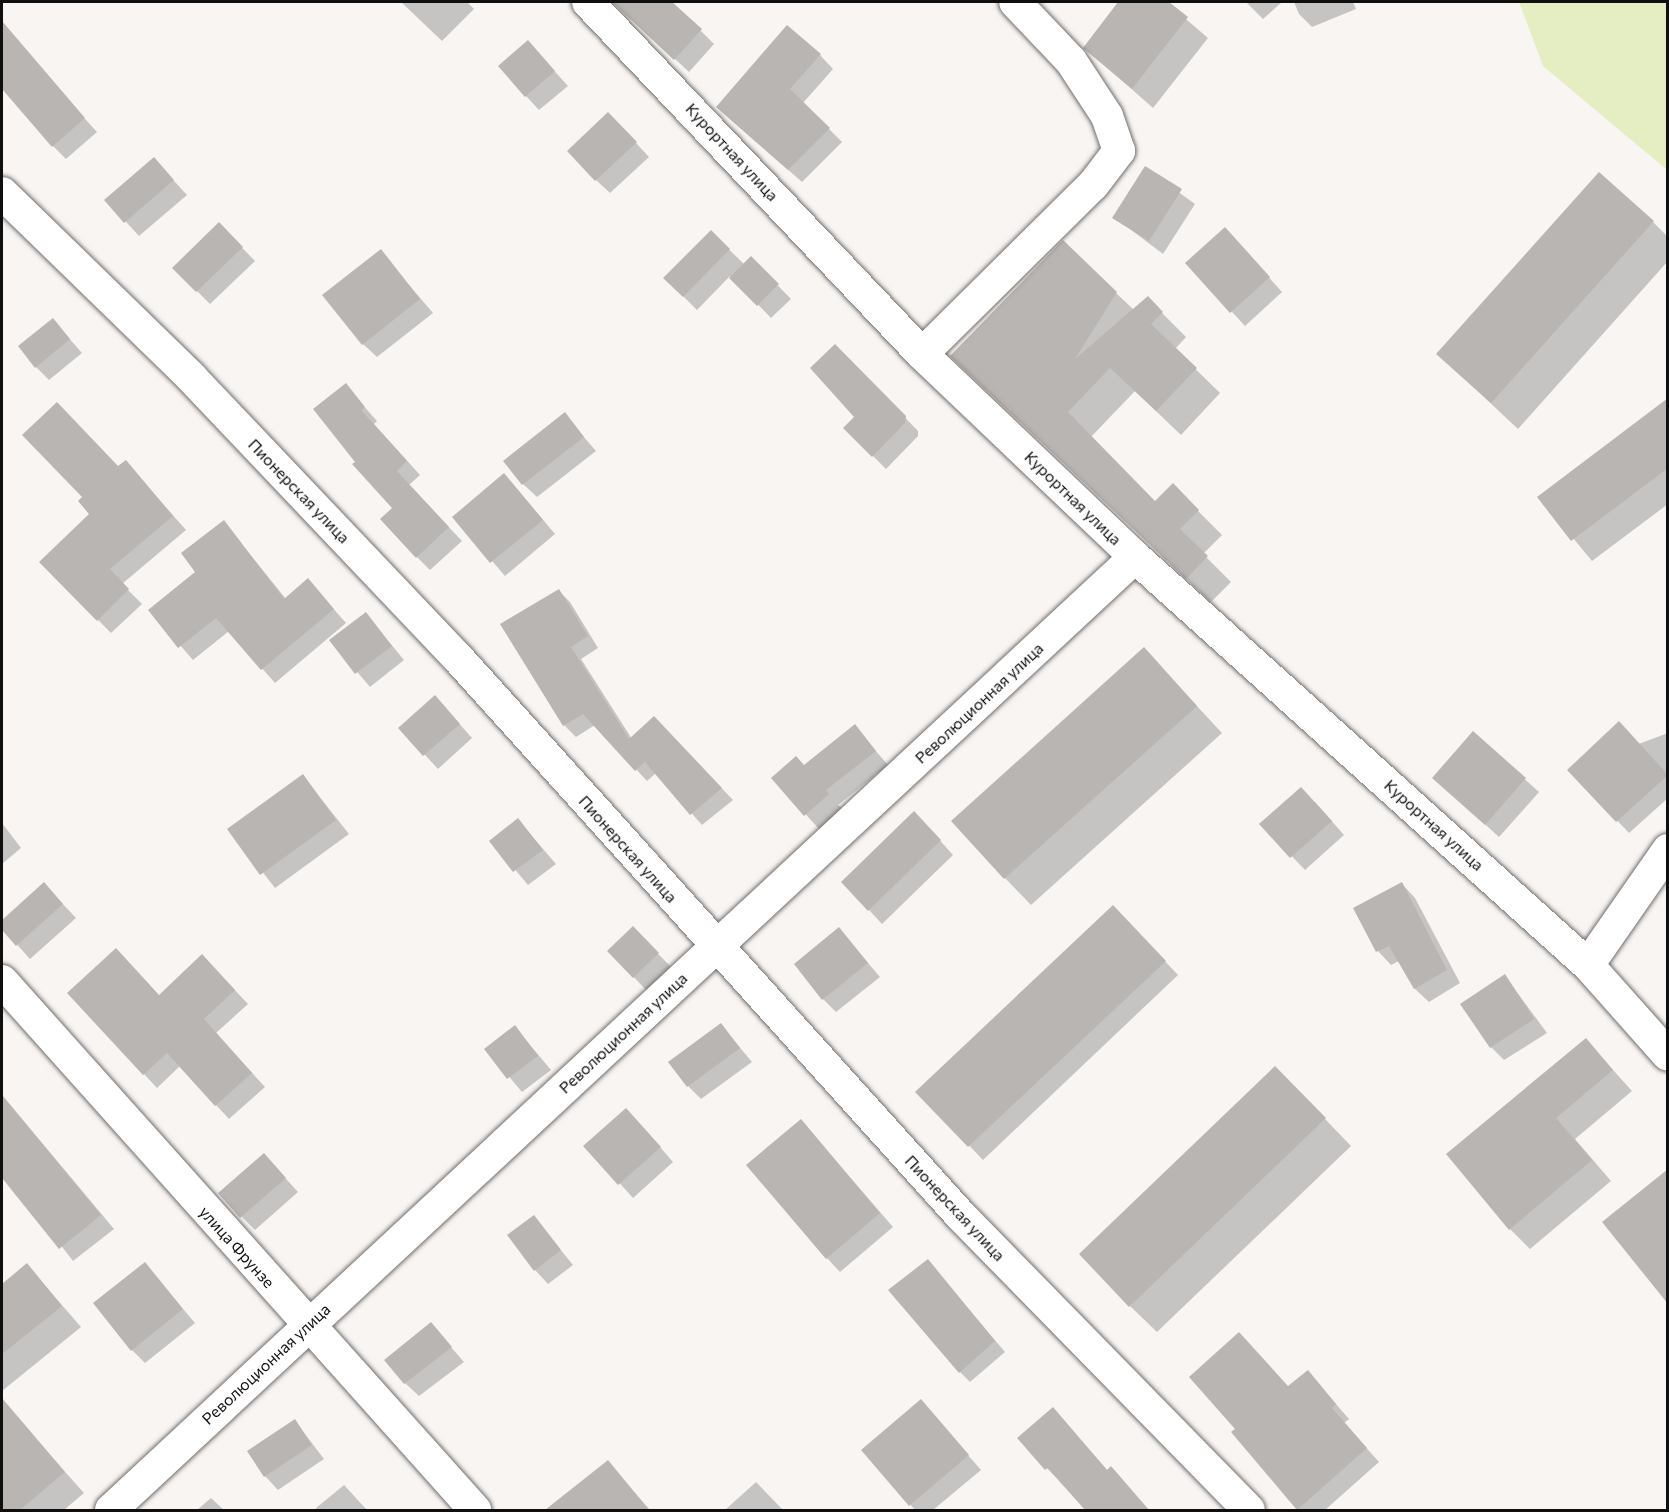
<!DOCTYPE html>
<html>
<head>
<meta charset="utf-8">
<style>
	body { margin:0 }
	#map { position:relative; width:1669px; height:1512px; overflow:hidden; background:#f8f5f3; font-family:Commissioner,sans-serif }
	div>[style] { position:absolute }
	.green>* { inset:0; background:#e5eec2 }
	.shadow>* { inset:0; background:#0003 }
	.building>* { inset:0; background:#b9b5b3 }
	.roads { filter:drop-shadow(0 0 2px #716e6c) drop-shadow(0 0 2px #716e6c) }
	.minor>* { height:32px; margin:-16px; padding:0 16px; transform-origin:16px; border-radius:16px; background:#fff }
	span { translate:-50% -50%; white-space:nowrap; text-align:center; line-height:1.15; -webkit-text-stroke:6px #fff; paint-order:stroke }
	.street-label { font-size:16px; color:#100f0f }
	.frame { position:absolute; inset:0; border:3px solid #100f0f; pointer-events:none }
</style>
</head>
<body>
<div id="map">
	<div class="green">
		<i style="clip-path:polygon(1519px 2px,1667px 2px,1667px 170px,1543px 66px)"></i>
	</div>
	<div class="shadow">
		<i style="clip-path:polygon(401px 2px,467px 2px,474px 9px,442px 41px)"></i>
		<i style="clip-path:polygon(614px 2px,672px 2px,714px 44px,689px 72px)"></i>
		<i style="clip-path:polygon(1120px 2px,1166px 2px,1208px 38px,1153px 108px,1085px 48px)"></i>
		<i style="clip-path:polygon(1246px 2px,1282px 2px,1263px 19px)"></i>
		<i style="clip-path:polygon(1294px 2px,1353px 2px,1356px 9px,1312px 27px,1299px 14px)"></i>
		<i style="clip-path:polygon(5px 31px,97px 132px,66px 159px,53px 146px,33px 112px,2px 79px,2px 34px)"></i>
		<i style="clip-path:polygon(528px 42px,568px 86px,539px 110px,526px 96px)"></i>
		<i style="clip-path:polygon(820px 55px,833px 69px,803px 103px,842px 142px,802px 182px,731px 120px)"></i>
		<i style="clip-path:polygon(622px 128px,649px 157px,610px 193px,596px 180px)"></i>
		<i style="clip-path:polygon(154px 159px,187px 195px,139px 236px,106px 200px)"></i>
		<i style="clip-path:polygon(1145px 168px,1195px 204px,1163px 254px,1114px 217px)"></i>
		<i style="clip-path:polygon(1653px 222px,1668px 237px,1668px 261px,1518px 429px,1438px 354px)"></i>
		<i style="clip-path:polygon(219px 224px,255px 261px,210px 304px,174px 268px)"></i>
		<i style="clip-path:polygon(711px 232px,745px 265px,751px 258px,791px 299px,771px 318px,730px 276px,697px 310px,665px 278px)"></i>
		<i style="clip-path:polygon(1238px 243px,1282px 292px,1245px 326px,1187px 263px)"></i>
		<i style="clip-path:polygon(380px 251px,433px 313px,377px 357px,363px 344px)"></i>
		<i style="clip-path:polygon(1116px 293px,1134px 310px,1147px 298px,1186px 337px,1175px 349px,1220px 393px,1181px 435px,1135px 391px,1091px 437px,1156px 503px,1197px 510px,1222px 535px,1203px 554px,1231px 582px,1211px 602px,976px 380px)"></i>
		<i style="clip-path:polygon(53px 320px,82px 353px,49px 380px,36px 367px)"></i>
		<i style="clip-path:polygon(835px 346px,918px 431px,918px 436px,886px 469px,845px 428px,857px 417px)"></i>
		<i style="clip-path:polygon(345px 385px,377px 421px,374px 424px,420px 475px,409px 485px,462px 541px,430px 570px,417px 557px,394px 508px,357px 462px)"></i>
		<i style="clip-path:polygon(1668px 400px,1668px 504px,1592px 561px,1539px 497px)"></i>
		<i style="clip-path:polygon(564px 414px,596px 451px,537px 497px,523px 484px)"></i>
		<i style="clip-path:polygon(126px 462px,186px 530px,122px 584px,142px 604px,111px 633px,41px 562px,91px 514px,84px 497px)"></i>
		<i style="clip-path:polygon(517px 489px,555px 534px,505px 576px,454px 517px)"></i>
		<i style="clip-path:polygon(224px 522px,286px 599px,308px 580px,346px 623px,275px 683px,229px 631px,193px 660px,150px 611px,197px 573px)"></i>
		<i style="clip-path:polygon(559px 591px,570px 602px,598px 648px,581px 659px,632px 739px,665px 729px,733px 800px,702px 825px,656px 773px,647px 781px,595px 725px,576px 737px,564px 725px,502px 625px)"></i>
		<i style="clip-path:polygon(366px 614px,404px 660px,370px 687px,331px 641px)"></i>
		<i style="clip-path:polygon(1144px 649px,1222px 733px,1031px 905px,1005px 878px)"></i>
		<i style="clip-path:polygon(448px 711px,472px 738px,438px 769px,400px 728px)"></i>
		<i style="clip-path:polygon(854px 726px,888px 765px,838px 805px,842px 808px,819px 829px,773px 778px,804px 766px)"></i>
		<i style="clip-path:polygon(1473px 733px,1539px 792px,1499px 837px,1434px 778px)"></i>
		<i style="clip-path:polygon(1668px 733px,1668px 798px,1629px 833px,1569px 770px)"></i>
		<i style="clip-path:polygon(303px 776px,349px 834px,275px 888px,229px 829px)"></i>
		<i style="clip-path:polygon(1315px 802px,1344px 835px,1305px 870px,1261px 824px)"></i>
		<i style="clip-path:polygon(518px 820px,556px 864px,528px 885px,491px 841px)"></i>
		<i style="clip-path:polygon(2px 823px,21px 848px,2px 864px)"></i>
		<i style="clip-path:polygon(927px 826px,953px 855px,882px 924px,843px 882px)"></i>
		<i style="clip-path:polygon(44px 884px,76px 918px,30px 959px,2px 928px,2px 922px)"></i>
		<i style="clip-path:polygon(1402px 884px,1415px 898px,1460px 983px,1429px 1002px,1415px 989px,1399px 961px,1391px 965px,1378px 951px,1355px 908px)"></i>
		<i style="clip-path:polygon(1126px 920px,1178px 975px,983px 1160px,918px 1092px)"></i>
		<i style="clip-path:polygon(633px 928px,671px 967px,647px 991px,609px 951px)"></i>
		<i style="clip-path:polygon(839px 929px,880px 977px,836px 1012px,823px 999px)"></i>
		<i style="clip-path:polygon(215px 969px,248px 1004px,216px 1033px,265px 1087px,229px 1119px,180px 1066px,157px 1088px,144px 1074px,160px 997px)"></i>
		<i style="clip-path:polygon(1505px 976px,1547px 1033px,1504px 1060px,1491px 1047px)"></i>
		<i style="clip-path:polygon(721px 1025px,752px 1062px,701px 1099px,688px 1086px)"></i>
		<i style="clip-path:polygon(515px 1027px,551px 1070px,522px 1092px,486px 1049px)"></i>
		<i style="clip-path:polygon(1586px 1040px,1632px 1091px,1575px 1139px,1611px 1181px,1530px 1249px,1510px 1229px)"></i>
		<i style="clip-path:polygon(2px 1095px,114px 1229px,73px 1261px,2px 1169px)"></i>
		<i style="clip-path:polygon(1302px 1095px,1351px 1146px,1157px 1332px,1130px 1306px)"></i>
		<i style="clip-path:polygon(801px 1121px,893px 1227px,840px 1272px,827px 1258px)"></i>
		<i style="clip-path:polygon(640px 1124px,673px 1162px,633px 1198px,586px 1146px)"></i>
		<i style="clip-path:polygon(277px 1169px,298px 1192px,255px 1230px,241px 1216px)"></i>
		<i style="clip-path:polygon(534px 1217px,573px 1265px,548px 1284px,535px 1270px)"></i>
		<i style="clip-path:polygon(928px 1261px,1005px 1352px,970px 1382px,960px 1372px)"></i>
		<i style="clip-path:polygon(145px 1264px,195px 1323px,145px 1363px,132px 1350px)"></i>
		<i style="clip-path:polygon(27px 1265px,81px 1327px,2px 1391px,2px 1286px)"></i>
		<i style="clip-path:polygon(431px 1324px,464px 1362px,419px 1396px,405px 1383px)"></i>
		<i style="clip-path:polygon(1308px 1372px,1349px 1419px,1344px 1423px,1379px 1462px,1325px 1510px,1299px 1510px,1233px 1433px)"></i>
		<i style="clip-path:polygon(921px 1401px,981px 1470px,933px 1510px,915px 1510px,863px 1450px)"></i>
		<i style="clip-path:polygon(1053px 1409px,1108px 1471px,1124px 1482px,1149px 1510px,1086px 1510px,1019px 1438px)"></i>
		<i style="clip-path:polygon(16px 1417px,84px 1493px,64px 1510px,2px 1510px,2px 1429px)"></i>
		<i style="clip-path:polygon(295px 1421px,324px 1459px,278px 1490px,265px 1476px)"></i>
		<i style="clip-path:polygon(608px 1462px,650px 1510px,558px 1510px,554px 1505px)"></i>
		<i style="clip-path:polygon(756px 1482px,783px 1510px,725px 1510px)"></i>
		<i style="clip-path:polygon(344px 1485px,367px 1510px,317px 1510px,316px 1508px)"></i>
		<i style="clip-path:polygon(211px 1498px,224px 1510px,197px 1510px)"></i>
	</div>
	<div class="building">
		<i style="clip-path:polygon(612px 2px,672px 2px,702px 29px,674px 60px)"></i>
		<i style="clip-path:polygon(1118px 2px,1169px 2px,1188px 17px,1132px 89px,1083px 48px)"></i>
		<i style="clip-path:polygon(2px 21px,85px 118px,52px 147px,2px 89px)"></i>
		<i style="clip-path:polygon(787px 25px,821px 54px,790px 89px,830px 128px,788px 170px,716px 107px)"></i>
		<i style="clip-path:polygon(528px 40px,555px 71px,525px 97px,498px 66px)"></i>
		<i style="clip-path:polygon(608px 112px,637px 142px,595px 181px,567px 151px)"></i>
		<i style="clip-path:polygon(154px 157px,174px 180px,124px 223px,104px 200px)"></i>
		<i style="clip-path:polygon(1145px 166px,1182px 189px,1149px 241px,1112px 218px)"></i>
		<i style="clip-path:polygon(1599px 172px,1654px 221px,1491px 403px,1436px 354px)"></i>
		<i style="clip-path:polygon(219px 222px,243px 247px,196px 292px,172px 268px)"></i>
		<i style="clip-path:polygon(1225px 227px,1270px 277px,1230px 313px,1185px 263px)"></i>
		<i style="clip-path:polygon(711px 230px,730px 249px,683px 297px,663px 278px)"></i>
		<i style="clip-path:polygon(1063px 240px,1117px 292px,1075px 359px,1148px 296px,1163px 312px,1151px 324px,1197px 368px,1156px 411px,1110px 368px,1068px 412px,1155px 501px,1173px 483px,1199px 510px,1180px 529px,1208px 556px,1186px 579px,950px 356px)"></i>
		<i style="clip-path:polygon(381px 249px,420px 299px,362px 345px,322px 295px)"></i>
		<i style="clip-path:polygon(751px 256px,779px 284px,757px 306px,729px 278px)"></i>
		<i style="clip-path:polygon(53px 318px,70px 339px,35px 368px,18px 346px)"></i>
		<i style="clip-path:polygon(835px 344px,906px 416px,905px 423px,872px 457px,843px 428px,854px 417px,810px 368px)"></i>
		<i style="clip-path:polygon(346px 383px,365px 407px,361px 410px,407px 461px,397px 471px,449px 527px,416px 558px,380px 519px,392px 508px,352px 464px,355px 462px,313px 409px)"></i>
		<i style="clip-path:polygon(1668px 398px,1668px 468px,1571px 541px,1537px 497px)"></i>
		<i style="clip-path:polygon(57px 402px,118px 466px,126px 460px,173px 516px,110px 569px,129px 589px,97px 621px,39px 562px,89px 514px,78px 501px,82px 497px,22px 435px)"></i>
		<i style="clip-path:polygon(565px 412px,584px 437px,522px 485px,503px 461px)"></i>
		<i style="clip-path:polygon(504px 473px,543px 520px,490px 563px,452px 517px)"></i>
		<i style="clip-path:polygon(224px 520px,284px 599px,308px 578px,334px 609px,261px 670px,216px 618px,178px 648px,148px 610px,195px 572px,181px 553px)"></i>
		<i style="clip-path:polygon(559px 589px,588px 636px,571px 647px,629px 739px,654px 716px,722px 788px,690px 815px,645px 762px,635px 771px,583px 714px,563px 726px,500px 624px)"></i>
		<i style="clip-path:polygon(366px 612px,392px 646px,355px 674px,329px 640px)"></i>
		<i style="clip-path:polygon(1144px 647px,1197px 706px,1004px 879px,951px 821px)"></i>
		<i style="clip-path:polygon(435px 695px,460px 724px,423px 756px,398px 728px)"></i>
		<i style="clip-path:polygon(1619px 721px,1668px 775px,1616px 822px,1567px 770px)"></i>
		<i style="clip-path:polygon(855px 724px,876px 751px,826px 790px,829px 794px,804px 816px,771px 778px,796px 756px,804px 765px)"></i>
		<i style="clip-path:polygon(1473px 731px,1526px 778px,1485px 825px,1432px 778px)"></i>
		<i style="clip-path:polygon(303px 774px,336px 820px,260px 875px,227px 829px)"></i>
		<i style="clip-path:polygon(1301px 787px,1332px 821px,1290px 858px,1259px 824px)"></i>
		<i style="clip-path:polygon(914px 811px,941px 840px,868px 911px,841px 882px)"></i>
		<i style="clip-path:polygon(518px 818px,543px 850px,513px 872px,489px 841px)"></i>
		<i style="clip-path:polygon(44px 882px,63px 904px,16px 946px,2px 930px,2px 920px)"></i>
		<i style="clip-path:polygon(1402px 882px,1447px 970px,1414px 989px,1389px 946px,1376px 952px,1353px 908px)"></i>
		<i style="clip-path:polygon(1113px 905px,1166px 961px,968px 1147px,915px 1092px)"></i>
		<i style="clip-path:polygon(633px 926px,659px 953px,633px 978px,607px 951px)"></i>
		<i style="clip-path:polygon(839px 927px,868px 963px,822px 1000px,794px 964px)"></i>
		<i style="clip-path:polygon(116px 948px,159px 995px,202px 954px,235px 990px,204px 1019px,252px 1073px,215px 1106px,167px 1053px,143px 1075px,67px 993px)"></i>
		<i style="clip-path:polygon(1505px 974px,1534px 1019px,1490px 1048px,1460px 1004px)"></i>
		<i style="clip-path:polygon(721px 1023px,740px 1048px,687px 1087px,668px 1062px)"></i>
		<i style="clip-path:polygon(515px 1025px,538px 1056px,507px 1079px,484px 1049px)"></i>
		<i style="clip-path:polygon(1586px 1038px,1613px 1070px,1556px 1118px,1592px 1160px,1509px 1230px,1446px 1154px)"></i>
		<i style="clip-path:polygon(1275px 1066px,1326px 1118px,1129px 1307px,1079px 1254px)"></i>
		<i style="clip-path:polygon(2px 1095px,101px 1215px,59px 1249px,2px 1178px)"></i>
		<i style="clip-path:polygon(626px 1108px,661px 1147px,618px 1185px,583px 1146px)"></i>
		<i style="clip-path:polygon(801px 1119px,880px 1213px,826px 1259px,746px 1165px)"></i>
		<i style="clip-path:polygon(264px 1153px,286px 1178px,240px 1218px,218px 1193px)"></i>
		<i style="clip-path:polygon(1668px 1169px,1668px 1304px,1602px 1222px)"></i>
		<i style="clip-path:polygon(534px 1215px,561px 1250px,534px 1271px,507px 1235px)"></i>
		<i style="clip-path:polygon(928px 1259px,995px 1341px,959px 1373px,888px 1290px)"></i>
		<i style="clip-path:polygon(145px 1262px,183px 1309px,131px 1351px,93px 1303px)"></i>
		<i style="clip-path:polygon(27px 1263px,62px 1306px,2px 1354px,2px 1284px)"></i>
		<i style="clip-path:polygon(431px 1322px,452px 1347px,404px 1384px,384px 1360px)"></i>
		<i style="clip-path:polygon(1239px 1332px,1288px 1386px,1308px 1370px,1336px 1404px,1332px 1408px,1367px 1448px,1297px 1510px,1231px 1432px,1235px 1429px,1189px 1377px)"></i>
		<i style="clip-path:polygon(2px 1398px,65px 1472px,20px 1510px,2px 1510px)"></i>
		<i style="clip-path:polygon(921px 1399px,969px 1455px,909px 1506px,861px 1450px)"></i>
		<i style="clip-path:polygon(1053px 1407px,1107px 1470px,1111px 1466px,1149px 1510px,1085px 1510px,1048px 1468px,1045px 1470px,1017px 1438px)"></i>
		<i style="clip-path:polygon(295px 1419px,312px 1445px,264px 1477px,247px 1451px)"></i>
		<i style="clip-path:polygon(608px 1460px,649px 1510px,545px 1510px)"></i>
	</div>
	<div class="roads">
		<div class="minor">
			<i style="left:588px;top:2px;width:485px;rotate:46.5deg"></i>
			<i style="left:922px;top:354px;width:294px;rotate:43.6deg"></i>
			<i style="left:1135px;top:557px;width:610px;rotate:42.01deg"></i>
			<i style="left:1588px;top:965px;width:120px;rotate:48.4deg"></i>
			<i style="left:2px;top:193px;width:264px;rotate:44.2deg"></i>
			<i style="left:191px;top:377px;width:386px;rotate:46.5deg"></i>
			<i style="left:457px;top:657px;width:754px;rotate:47.96deg"></i>
			<i style="left:962px;top:1217px;width:410px;rotate:45.6deg"></i>
			<i style="left:922px;top:354px;width:240px;rotate:-44.7deg"></i>
			<i style="left:1093px;top:185px;width:43px;rotate:-52.6deg"></i>
			<i style="left:1119px;top:151px;width:37px;rotate:-109deg"></i>
			<i style="left:1107px;top:116px;width:66px;rotate:-123.2deg"></i>
			<i style="left:1071px;top:61px;width:81px;rotate:-133.5deg"></i>
			<i style="left:1588px;top:965px;width:140px;rotate:-55.2deg"></i>
			<i style="left:2px;top:981px;width:710px;rotate:48.2deg"></i>
			<i style="left:111px;top:1510px;width:1399px;rotate:-42.94deg"></i>
		</div>
	</div>
	<div class="street-label">
		<span style="left:732px;top:152px;rotate:47deg">Курортная улица</span>
		<span style="left:299px;top:491px;rotate:46deg">Пионерская улица</span>
		<span style="left:1073px;top:498px;rotate:44deg">Курортная улица</span>
		<span style="left:979px;top:703px;rotate:-43deg">Революционная улица</span>
		<span style="left:1434px;top:825px;rotate:42deg">Курортная улица</span>
		<span style="left:628px;top:849px;rotate:48deg">Пионерская улица</span>
		<span style="left:623px;top:1033px;rotate:-43deg">Революционная улица</span>
		<span style="left:955px;top:1208px;rotate:47deg">Пионерская улица</span>
		<span style="left:237px;top:1247px;rotate:48deg">улица Фрунзе</span>
		<span style="left:266px;top:1364px;rotate:-43deg">Революционная улица</span>
	</div>
	<div class="frame"></div>
</div>
</body>
</html>
